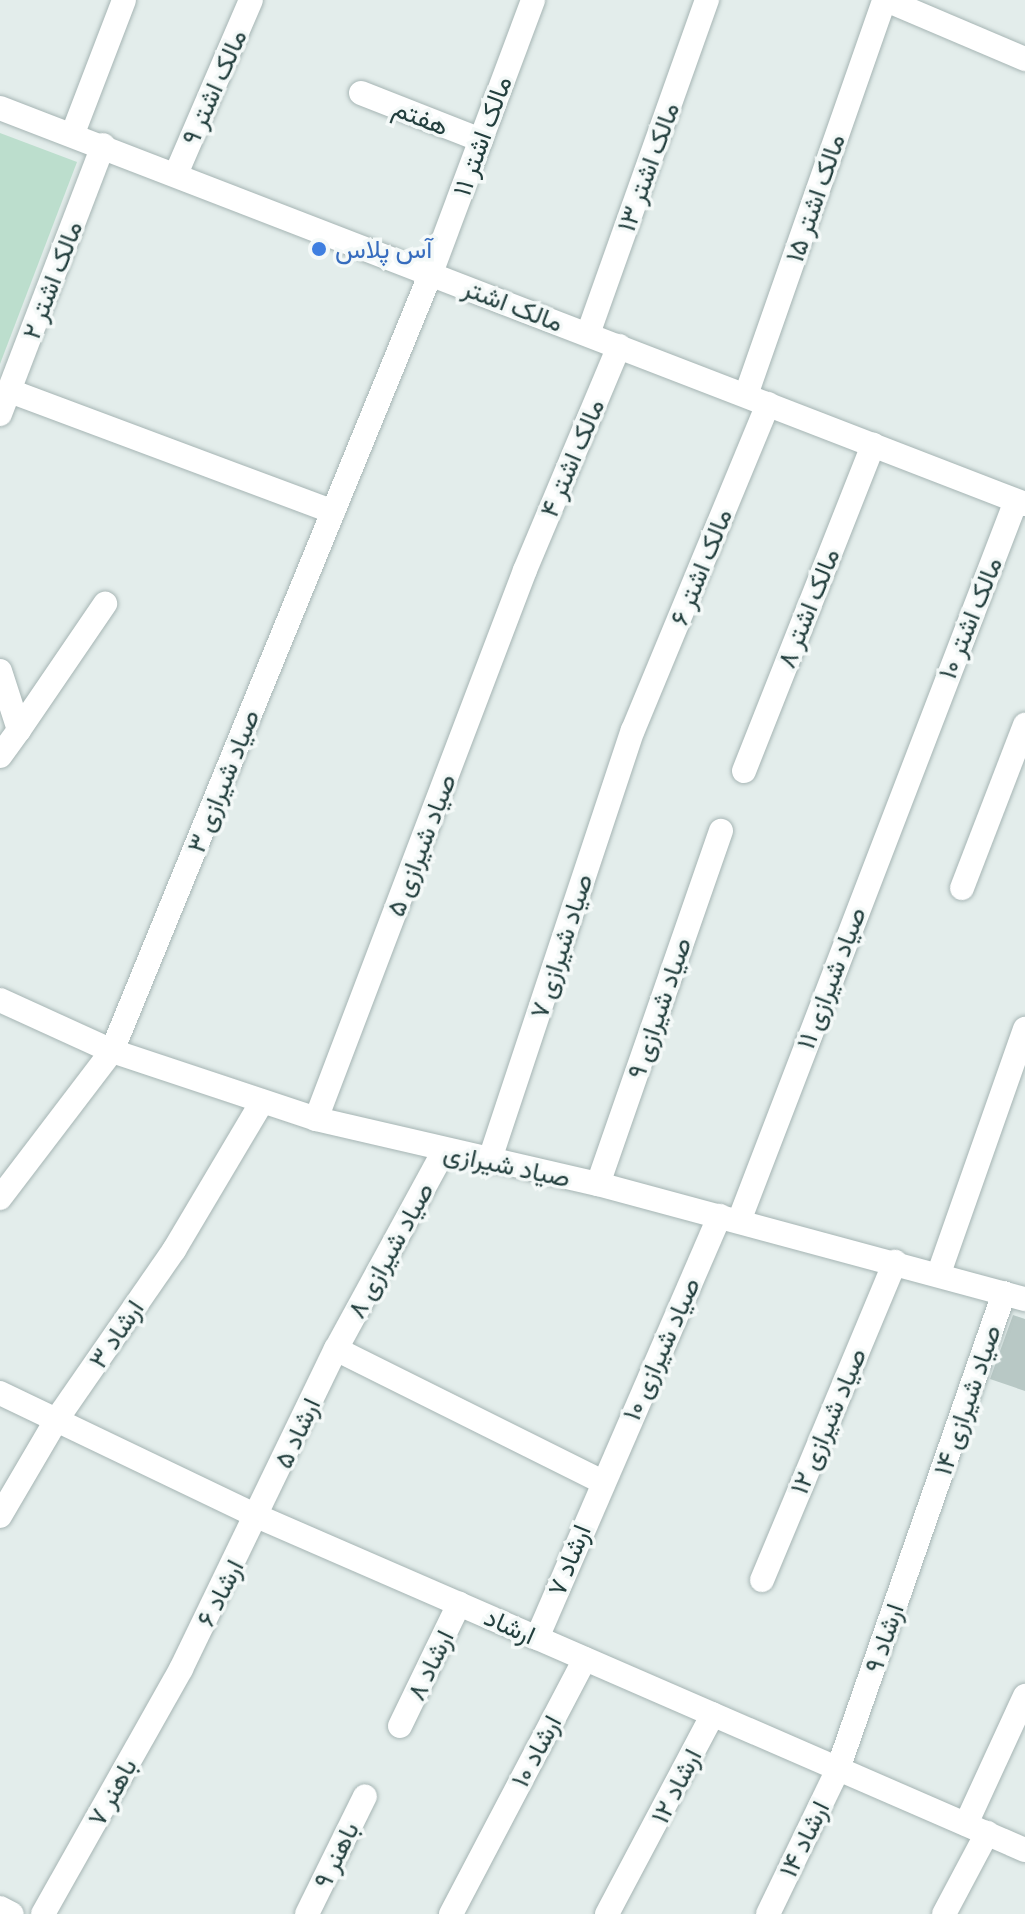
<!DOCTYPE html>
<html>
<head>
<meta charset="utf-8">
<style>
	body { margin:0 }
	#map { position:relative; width:1025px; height:1914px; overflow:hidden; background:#e3edeb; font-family:Ubuntu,Vazirmatn,sans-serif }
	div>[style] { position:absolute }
	.green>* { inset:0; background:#bcdecd }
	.building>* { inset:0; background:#b8c8c5 }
	.roads { filter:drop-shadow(0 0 2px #a6b5b4) drop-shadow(0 0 2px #a6b5b4) }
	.street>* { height:24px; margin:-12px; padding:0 12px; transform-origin:12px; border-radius:12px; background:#fff }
	.secondary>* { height:24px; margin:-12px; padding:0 12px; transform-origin:12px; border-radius:12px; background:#fff }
	.dots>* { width:22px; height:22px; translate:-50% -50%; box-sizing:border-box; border:4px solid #f4f9f8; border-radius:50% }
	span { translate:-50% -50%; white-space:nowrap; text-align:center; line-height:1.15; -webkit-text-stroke:7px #f4f9f8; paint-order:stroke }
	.street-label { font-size:26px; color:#233f3e }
	.shop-label { font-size:26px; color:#366cbe }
	.left { translate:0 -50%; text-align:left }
</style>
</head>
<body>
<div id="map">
	<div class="green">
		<i style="clip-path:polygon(0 133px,77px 162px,0 364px)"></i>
	</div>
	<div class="building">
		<i style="clip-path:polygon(1013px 1315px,1025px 1319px,1025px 1391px,990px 1379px)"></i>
	</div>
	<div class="roads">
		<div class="street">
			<i style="left:886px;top:0;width:151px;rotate:23deg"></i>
			<i style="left:361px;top:93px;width:129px;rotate:21.4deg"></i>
			<i style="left:0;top:108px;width:1099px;rotate:21.12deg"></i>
			<i style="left:73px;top:133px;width:142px;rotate:-69deg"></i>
			<i style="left:176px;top:174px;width:189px;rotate:-66.7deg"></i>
			<i style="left:588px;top:334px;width:355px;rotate:-70.4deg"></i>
			<i style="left:10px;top:391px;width:345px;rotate:20.5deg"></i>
			<i style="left:746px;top:395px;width:418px;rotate:-70.7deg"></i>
			<i style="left:0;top:414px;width:288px;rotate:-69deg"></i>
			<i style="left:19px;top:730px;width:153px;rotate:-55.7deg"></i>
			<i style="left:744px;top:771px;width:351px;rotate:-68.4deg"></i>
			<i style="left:962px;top:888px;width:175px;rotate:-68.9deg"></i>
			<i style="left:316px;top:1119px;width:587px;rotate:-69.16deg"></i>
			<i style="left:525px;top:570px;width:243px;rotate:-67.2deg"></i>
			<i style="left:489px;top:1162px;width:455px;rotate:-71.6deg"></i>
			<i style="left:633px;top:730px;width:353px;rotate:-67.5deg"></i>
			<i style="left:598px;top:1184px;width:374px;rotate:-70.8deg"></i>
			<i style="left:0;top:1198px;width:185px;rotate:-52.7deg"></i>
			<i style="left:112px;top:1051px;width:841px;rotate:-67.71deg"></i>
			<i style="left:431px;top:273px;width:291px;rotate:-69.5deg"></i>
			<i style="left:739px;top:1221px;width:771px;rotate:-68.96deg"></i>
			<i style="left:939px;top:1273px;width:259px;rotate:-70.6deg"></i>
			<i style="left:336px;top:1349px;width:296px;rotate:26.5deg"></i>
			<i style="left:0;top:1393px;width:287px;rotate:25.6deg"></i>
			<i style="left:259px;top:1517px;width:835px;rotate:23.5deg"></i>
			<i style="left:0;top:1516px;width:113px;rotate:-59.6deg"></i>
			<i style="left:57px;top:1419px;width:206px;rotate:-55.3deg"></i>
			<i style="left:174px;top:1250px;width:172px;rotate:-59.3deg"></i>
			<i style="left:762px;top:1580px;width:345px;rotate:-67.3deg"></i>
			<i style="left:537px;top:1638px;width:460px;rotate:-66.6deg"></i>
			<i style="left:400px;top:1726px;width:136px;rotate:-64.2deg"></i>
			<i style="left:966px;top:1824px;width:141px;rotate:-65.3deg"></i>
			<i style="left:43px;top:1914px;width:281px;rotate:-60.6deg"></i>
			<i style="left:181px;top:1669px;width:356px;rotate:-64.2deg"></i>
			<i style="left:336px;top:1349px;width:226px;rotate:-61.4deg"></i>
			<i style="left:307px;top:1914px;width:131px;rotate:-63.8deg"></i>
			<i style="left:451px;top:1914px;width:288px;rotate:-62.3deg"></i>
			<i style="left:607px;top:1914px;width:226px;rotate:-62.1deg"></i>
			<i style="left:768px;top:1914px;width:161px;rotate:-64.2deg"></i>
			<i style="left:838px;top:1769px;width:504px;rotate:-70.77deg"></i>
			<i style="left:944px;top:1914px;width:92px;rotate:-62deg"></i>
		</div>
		<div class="secondary">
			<i style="left:0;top:671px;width:62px;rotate:72.1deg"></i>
			<i style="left:19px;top:730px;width:32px;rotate:126deg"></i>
			<i style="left:0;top:1000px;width:123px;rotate:24.5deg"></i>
			<i style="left:112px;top:1051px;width:215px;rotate:18.4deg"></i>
			<i style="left:316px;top:1119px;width:289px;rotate:13deg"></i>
			<i style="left:598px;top:1184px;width:442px;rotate:15.1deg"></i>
			<i style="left:0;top:1908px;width:13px;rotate:27deg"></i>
		</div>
	</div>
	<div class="dots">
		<i style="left:319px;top:249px;background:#3f7fe0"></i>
	</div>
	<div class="street-label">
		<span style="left:214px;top:87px;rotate:-66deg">مالک اشتر ۹</span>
		<span style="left:421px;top:117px;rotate:22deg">هفتم</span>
		<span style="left:482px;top:136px;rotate:-70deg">مالک اشتر ۱۱</span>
		<span style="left:648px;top:167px;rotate:-70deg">مالک اشتر ۱۳</span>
		<span style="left:815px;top:198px;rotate:-71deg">مالک اشتر ۱۵</span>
		<span style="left:52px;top:280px;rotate:-69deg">مالک اشتر ۲</span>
		<span style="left:513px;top:305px;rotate:21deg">مالک اشتر</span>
		<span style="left:572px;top:458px;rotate:-67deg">مالک اشتر ۴</span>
		<span style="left:701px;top:567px;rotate:-68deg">مالک اشتر ۶</span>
		<span style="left:808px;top:608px;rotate:-68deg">مالک اشتر ۸</span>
		<span style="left:970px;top:618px;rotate:-68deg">مالک اشتر ۱۰</span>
		<span style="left:223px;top:781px;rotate:-68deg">صیاد شیرازی ۳</span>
		<span style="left:421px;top:845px;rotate:-69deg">صیاد شیرازی ۵</span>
		<span style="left:561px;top:946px;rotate:-72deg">صیاد شیرازی ۷</span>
		<span style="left:831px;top:978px;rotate:-69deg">صیاد شیرازی ۱۱</span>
		<span style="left:659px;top:1008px;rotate:-71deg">صیاد شیرازی ۹</span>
		<span style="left:507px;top:1165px;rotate:12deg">صیاد شیرازی</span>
		<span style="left:390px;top:1250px;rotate:-61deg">صیاد شیرازی ۸</span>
		<span style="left:116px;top:1334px;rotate:-56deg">ارشاد ۳</span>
		<span style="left:661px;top:1349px;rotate:-66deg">صیاد شیرازی ۱۰</span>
		<span style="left:967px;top:1400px;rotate:-71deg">صیاد شیرازی ۱۴</span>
		<span style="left:828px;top:1421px;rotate:-67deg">صیاد شیرازی ۱۲</span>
		<span style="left:297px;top:1433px;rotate:-65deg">ارشاد ۵</span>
		<span style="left:569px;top:1560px;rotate:-68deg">ارشاد ۷</span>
		<span style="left:220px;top:1593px;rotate:-63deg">ارشاد ۶</span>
		<span style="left:510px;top:1626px;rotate:24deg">ارشاد</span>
		<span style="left:884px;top:1638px;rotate:-71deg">ارشاد ۹</span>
		<span style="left:430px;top:1665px;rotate:-64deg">ارشاد ۸</span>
		<span style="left:536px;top:1751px;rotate:-62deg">ارشاد ۱۰</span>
		<span style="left:676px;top:1786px;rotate:-63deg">ارشاد ۱۲</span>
		<span style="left:112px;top:1792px;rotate:-61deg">باهنر ۷</span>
		<span style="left:804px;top:1839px;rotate:-64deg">ارشاد ۱۴</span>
		<span style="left:336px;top:1855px;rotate:-64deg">باهنر ۹</span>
	</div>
	<div class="shop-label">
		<span class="left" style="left:335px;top:249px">آس پلاس</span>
	</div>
</div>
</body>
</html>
